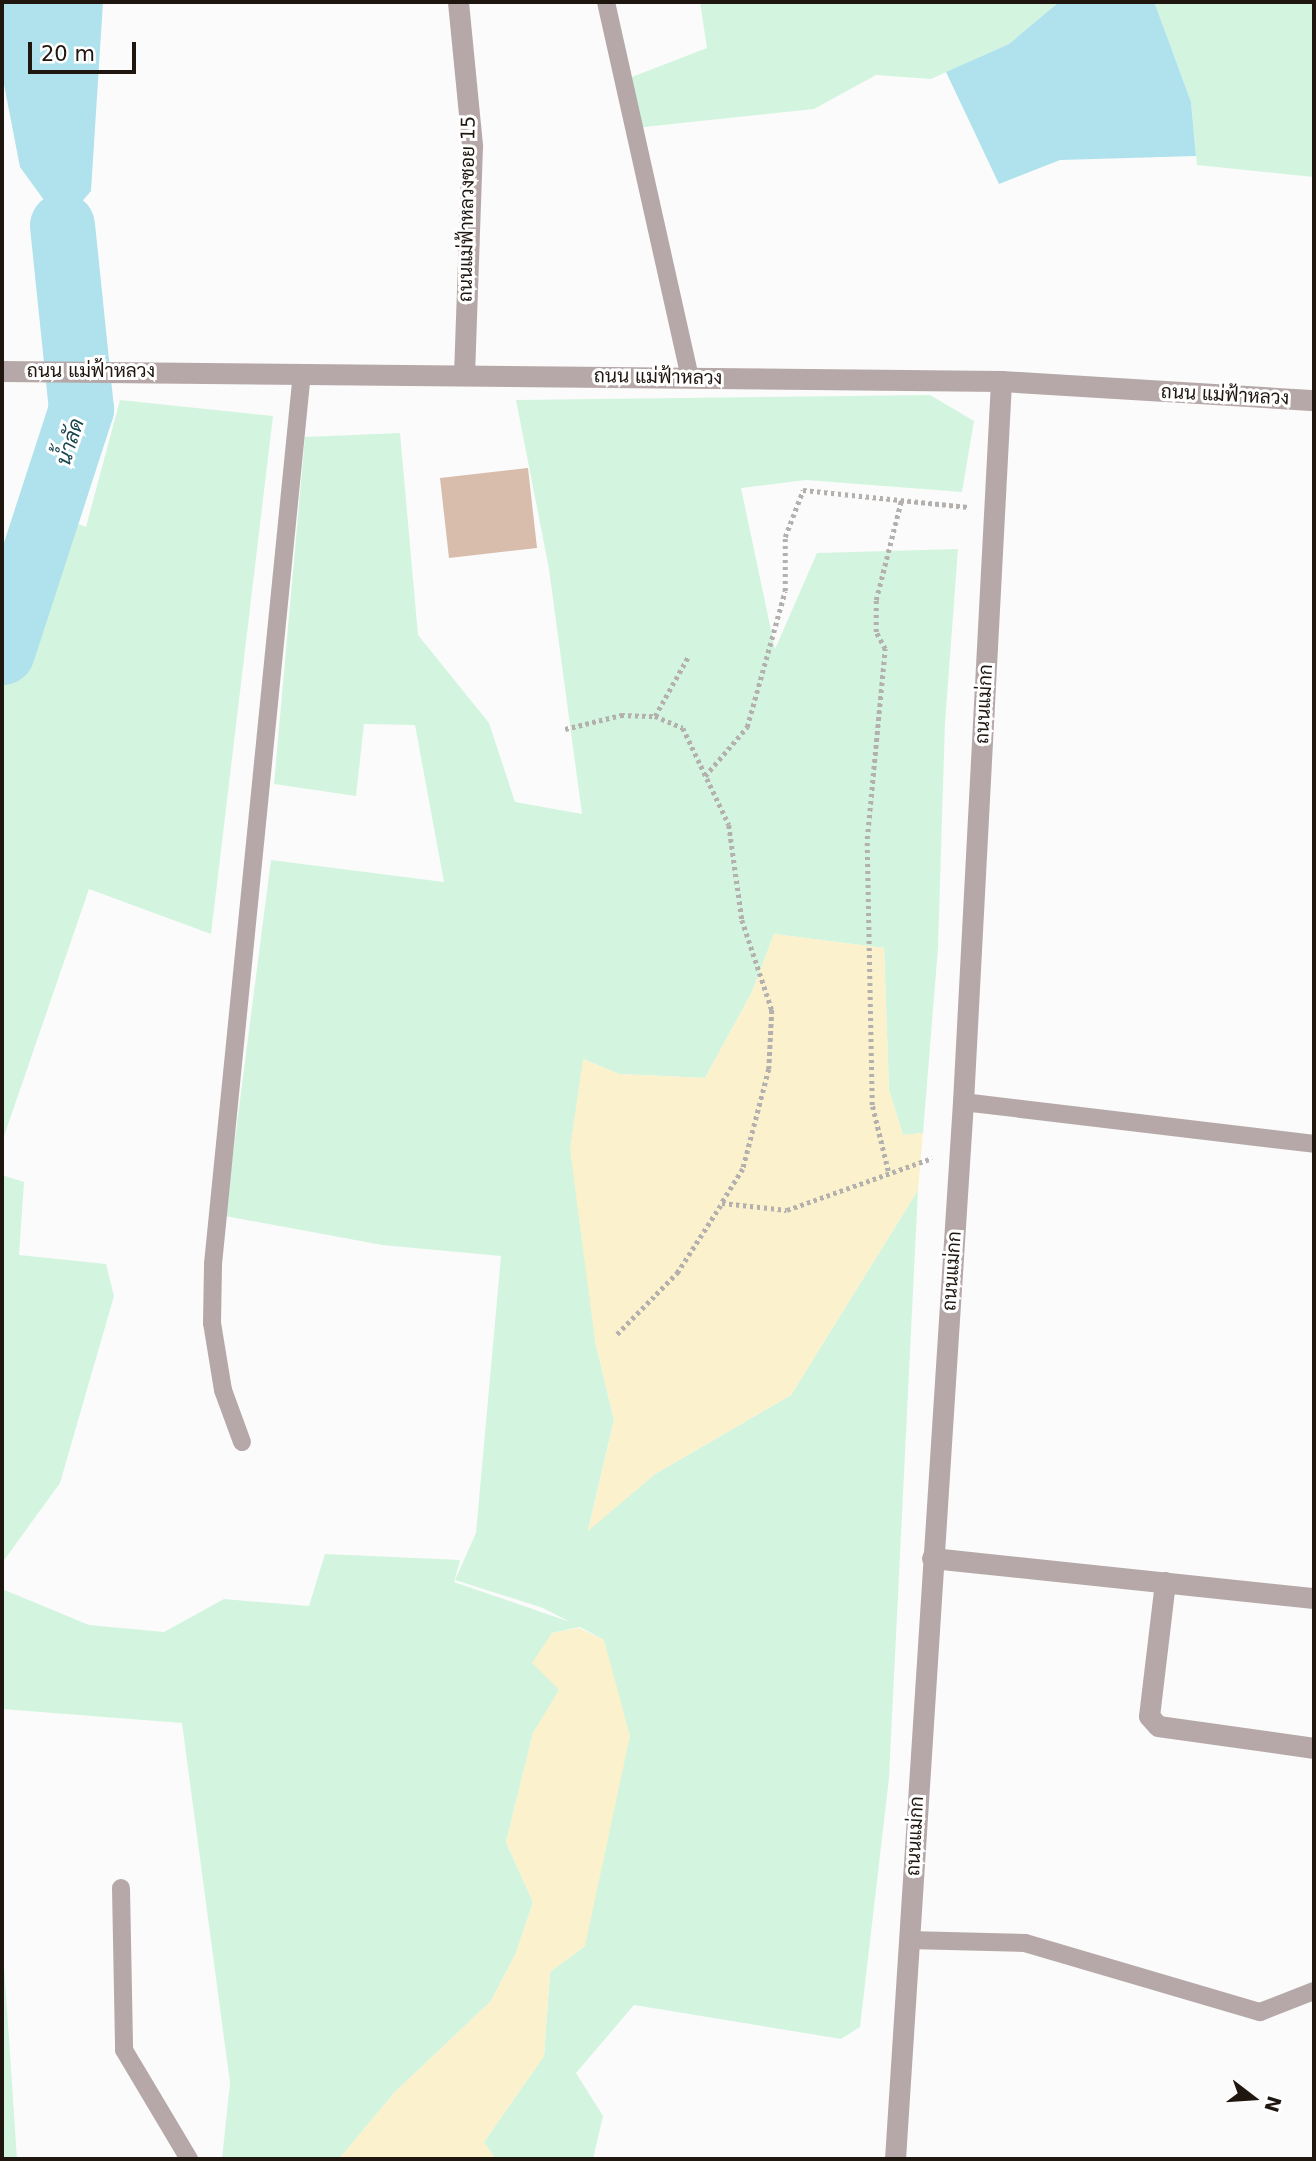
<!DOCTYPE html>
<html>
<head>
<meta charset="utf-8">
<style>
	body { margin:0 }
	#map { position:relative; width:1316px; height:2161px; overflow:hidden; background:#fbfbfb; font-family:"DejaVu Sans",Sarabun,sans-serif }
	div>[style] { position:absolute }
	.green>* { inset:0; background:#d3f5df }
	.sand>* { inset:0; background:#fbf1cc }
	.water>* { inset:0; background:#afe2ec }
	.river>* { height:65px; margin:-32.5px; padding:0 32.5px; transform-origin:32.5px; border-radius:32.5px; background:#afe2ec }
	.building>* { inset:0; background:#d8bcac }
	.path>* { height:4.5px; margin-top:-2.25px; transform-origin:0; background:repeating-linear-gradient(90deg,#b3b0ae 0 3.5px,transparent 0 7px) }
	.service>* { height:18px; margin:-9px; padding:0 9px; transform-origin:9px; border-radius:9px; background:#b6a8a8 }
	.minor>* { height:21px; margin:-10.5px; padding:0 10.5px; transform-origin:10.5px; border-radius:10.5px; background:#b6a8a8 }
	.tertiary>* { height:21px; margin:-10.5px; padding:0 10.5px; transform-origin:10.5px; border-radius:10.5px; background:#b6a8a8 }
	span { translate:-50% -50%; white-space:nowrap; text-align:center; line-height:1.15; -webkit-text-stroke:6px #fff; paint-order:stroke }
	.street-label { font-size:19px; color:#1f1610 }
	.water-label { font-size:21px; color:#19464e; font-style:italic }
	.frame { position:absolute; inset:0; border:4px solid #1f1610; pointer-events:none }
	.north { position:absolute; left:1218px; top:2063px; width:70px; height:70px; -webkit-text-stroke:5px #fff; paint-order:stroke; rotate:107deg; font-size:19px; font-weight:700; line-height:28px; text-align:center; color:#1f1610 }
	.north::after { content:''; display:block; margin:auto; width:24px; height:32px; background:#1f1610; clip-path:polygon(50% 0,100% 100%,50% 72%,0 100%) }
	.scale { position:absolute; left:28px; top:42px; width:108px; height:32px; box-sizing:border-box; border:4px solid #1f1610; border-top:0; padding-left:9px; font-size:21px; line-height:24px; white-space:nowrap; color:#1f1610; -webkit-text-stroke:5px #fff; paint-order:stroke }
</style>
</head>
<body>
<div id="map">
	<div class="green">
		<i style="clip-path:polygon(700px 2px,1059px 2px,1009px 44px,931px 79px,876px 75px,814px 109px,635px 128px,624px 80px,707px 48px)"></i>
		<i style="clip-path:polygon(1135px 2px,1314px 2px,1314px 177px,1197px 165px,1191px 102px,1155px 4px)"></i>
		<i style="clip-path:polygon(930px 395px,974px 421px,962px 492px,806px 480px,741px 488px,775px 649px,817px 553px,958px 549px,945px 723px,938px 948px,923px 1133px,903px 1135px,889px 1090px,884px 948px,774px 934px,752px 992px,705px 1078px,619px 1074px,583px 1059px,595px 1341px,614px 1420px,588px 1530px,655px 1474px,791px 1395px,918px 1190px,889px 1778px,860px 2027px,841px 2039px,634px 2005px,576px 2073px,603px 2116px,593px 2159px,495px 2159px,484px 2142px,544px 2056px,550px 1972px,585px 1946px,604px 1640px,580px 1627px,552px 1633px,560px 1690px,533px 1733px,506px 1842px,533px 1902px,516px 1953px,491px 2001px,394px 2093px,339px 2159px,222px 2159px,230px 2083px,182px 1723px,2px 1709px,2px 1589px,89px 1625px,164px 1632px,224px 1599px,309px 1606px,325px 1554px,460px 1560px,454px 1582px,570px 1622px,543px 1608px,455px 1580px,476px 1533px,501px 1256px,382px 1245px,225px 1216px,271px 860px,444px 882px,415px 725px,364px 724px,356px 796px,274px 784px,305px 437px,400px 433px,418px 635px,489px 723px,515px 802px,582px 814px,549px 569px,516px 400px)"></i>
		<i style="clip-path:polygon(120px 400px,273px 416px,211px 934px,89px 889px,2px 1142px,2px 595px,29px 505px,86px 527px)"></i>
		<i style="clip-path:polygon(2px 1175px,24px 1182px,19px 1255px,106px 1264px,114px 1296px,60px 1483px,2px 1563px)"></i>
		<i style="clip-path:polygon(2px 1934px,17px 2159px,2px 2159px)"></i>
	</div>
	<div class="sand">
		<i style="clip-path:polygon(774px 934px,884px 948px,889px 1090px,903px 1135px,923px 1133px,918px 1190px,791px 1395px,655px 1474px,588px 1531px,614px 1420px,595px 1341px,570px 1149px,583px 1059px,619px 1074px,705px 1078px,752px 992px)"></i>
		<i style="clip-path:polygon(579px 1628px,604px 1640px,630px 1736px,585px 1946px,550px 1972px,544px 2056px,484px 2142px,495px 2159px,339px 2159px,394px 2093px,491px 2001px,516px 1953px,533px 1902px,506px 1842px,533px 1733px,559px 1690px,532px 1663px,552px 1633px)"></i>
	</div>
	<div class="water">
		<i style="clip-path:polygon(2px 2px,103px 2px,91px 191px,62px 225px,20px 167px,2px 74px)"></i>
		<i style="clip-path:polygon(1059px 2px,1155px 4px,1191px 102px,1196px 156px,1060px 160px,999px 184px,946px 72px,1009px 44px)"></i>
	</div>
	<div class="river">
		<i style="left:2px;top:652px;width:256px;rotate:-72deg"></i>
		<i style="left:81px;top:409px;width:185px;rotate:-95.9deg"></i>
	</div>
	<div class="building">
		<i style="clip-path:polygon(528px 468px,537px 548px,449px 558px,440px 478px)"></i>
	</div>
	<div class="path">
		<i style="left:655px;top:716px;width:68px;rotate:-60.8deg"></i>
		<i style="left:565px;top:729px;width:58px;rotate:-14deg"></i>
		<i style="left:621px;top:715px;width:34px;rotate:2deg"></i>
		<i style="left:655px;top:716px;width:30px;rotate:23deg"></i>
		<i style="left:683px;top:728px;width:107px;rotate:64.6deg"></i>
		<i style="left:729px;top:825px;width:96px;rotate:82.2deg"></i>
		<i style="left:742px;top:920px;width:95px;rotate:71.6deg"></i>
		<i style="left:772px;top:1010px;width:59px;rotate:92.9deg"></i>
		<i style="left:769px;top:1069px;width:103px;rotate:104.6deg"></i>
		<i style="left:743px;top:1169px;width:40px;rotate:122deg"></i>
		<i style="left:705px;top:776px;width:65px;rotate:-49.4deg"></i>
		<i style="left:747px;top:727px;width:141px;rotate:-74.4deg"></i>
		<i style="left:785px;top:591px;width:54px;rotate:-90deg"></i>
		<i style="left:785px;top:537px;width:50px;rotate:-69deg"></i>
		<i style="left:803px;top:490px;width:166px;rotate:5.9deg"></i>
		<i style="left:888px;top:1171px;width:68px;rotate:-103.6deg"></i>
		<i style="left:872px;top:1105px;width:266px;rotate:-91.1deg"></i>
		<i style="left:867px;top:839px;width:191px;rotate:-84.6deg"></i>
		<i style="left:885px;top:649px;width:19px;rotate:-118deg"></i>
		<i style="left:876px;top:632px;width:32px;rotate:-90deg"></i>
		<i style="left:876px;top:600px;width:102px;rotate:-75.8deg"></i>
		<i style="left:617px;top:1334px;width:86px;rotate:-45.5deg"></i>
		<i style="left:677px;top:1273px;width:83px;rotate:-57.3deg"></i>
		<i style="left:722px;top:1203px;width:65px;rotate:6.1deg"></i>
		<i style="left:787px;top:1210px;width:154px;rotate:-19.7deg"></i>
	</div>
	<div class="service">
		<i style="left:606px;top:2px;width:385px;rotate:77.4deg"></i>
		<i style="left:963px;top:1102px;width:354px;rotate:6.8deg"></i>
		<i style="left:242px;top:1442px;width:55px;rotate:-110.1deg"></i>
		<i style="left:223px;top:1390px;width:68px;rotate:-99.3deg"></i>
		<i style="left:212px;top:1323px;width:59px;rotate:-89deg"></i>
		<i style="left:213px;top:1264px;width:895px;rotate:-84.3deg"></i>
		<i style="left:121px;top:1888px;width:162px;rotate:88.9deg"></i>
		<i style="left:124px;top:2050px;width:127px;rotate:59.2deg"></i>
		<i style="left:909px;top:1940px;width:116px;rotate:1.5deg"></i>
		<i style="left:1025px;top:1943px;width:245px;rotate:16.4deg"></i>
		<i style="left:1260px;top:2012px;width:58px;rotate:-21.3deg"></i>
	</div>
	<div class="minor">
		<i style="left:458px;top:2px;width:145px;rotate:84.4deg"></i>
		<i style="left:472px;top:146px;width:229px;rotate:92deg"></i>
		<i style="left:932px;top:1558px;width:384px;rotate:6deg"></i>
		<i style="left:1165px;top:1582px;width:135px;rotate:96.8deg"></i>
		<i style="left:1149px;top:1716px;width:13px;rotate:48deg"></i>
		<i style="left:1158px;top:1726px;width:158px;rotate:8deg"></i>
	</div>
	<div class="tertiary">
		<i style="left:2px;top:371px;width:999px;rotate:0.57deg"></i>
		<i style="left:1001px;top:381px;width:314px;rotate:3.5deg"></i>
		<i style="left:895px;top:2159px;width:1059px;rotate:-86.32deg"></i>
		<i style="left:963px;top:1102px;width:722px;rotate:-86.98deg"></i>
	</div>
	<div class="street-label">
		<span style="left:467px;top:209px;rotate:-89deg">ถนนแม่ฟ้าหลวงซอย 15</span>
		<span style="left:91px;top:371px">ถนน แม่ฟ้าหลวง</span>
		<span style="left:658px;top:377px;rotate:1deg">ถนน แม่ฟ้าหลวง</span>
		<span style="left:1225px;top:395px;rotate:3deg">ถนน แม่ฟ้าหลวง</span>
		<span style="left:984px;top:704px;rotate:-87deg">ถนนแม่กก</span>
		<span style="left:952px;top:1271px;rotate:-86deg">ถนนแม่กก</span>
		<span style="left:915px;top:1836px;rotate:-87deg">ถนนแม่กก</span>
	</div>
	<div class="water-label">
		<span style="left:70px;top:442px;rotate:-72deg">น้ำลัด</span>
	</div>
	<div class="frame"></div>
	<div class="north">N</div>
	<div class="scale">20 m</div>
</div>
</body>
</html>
